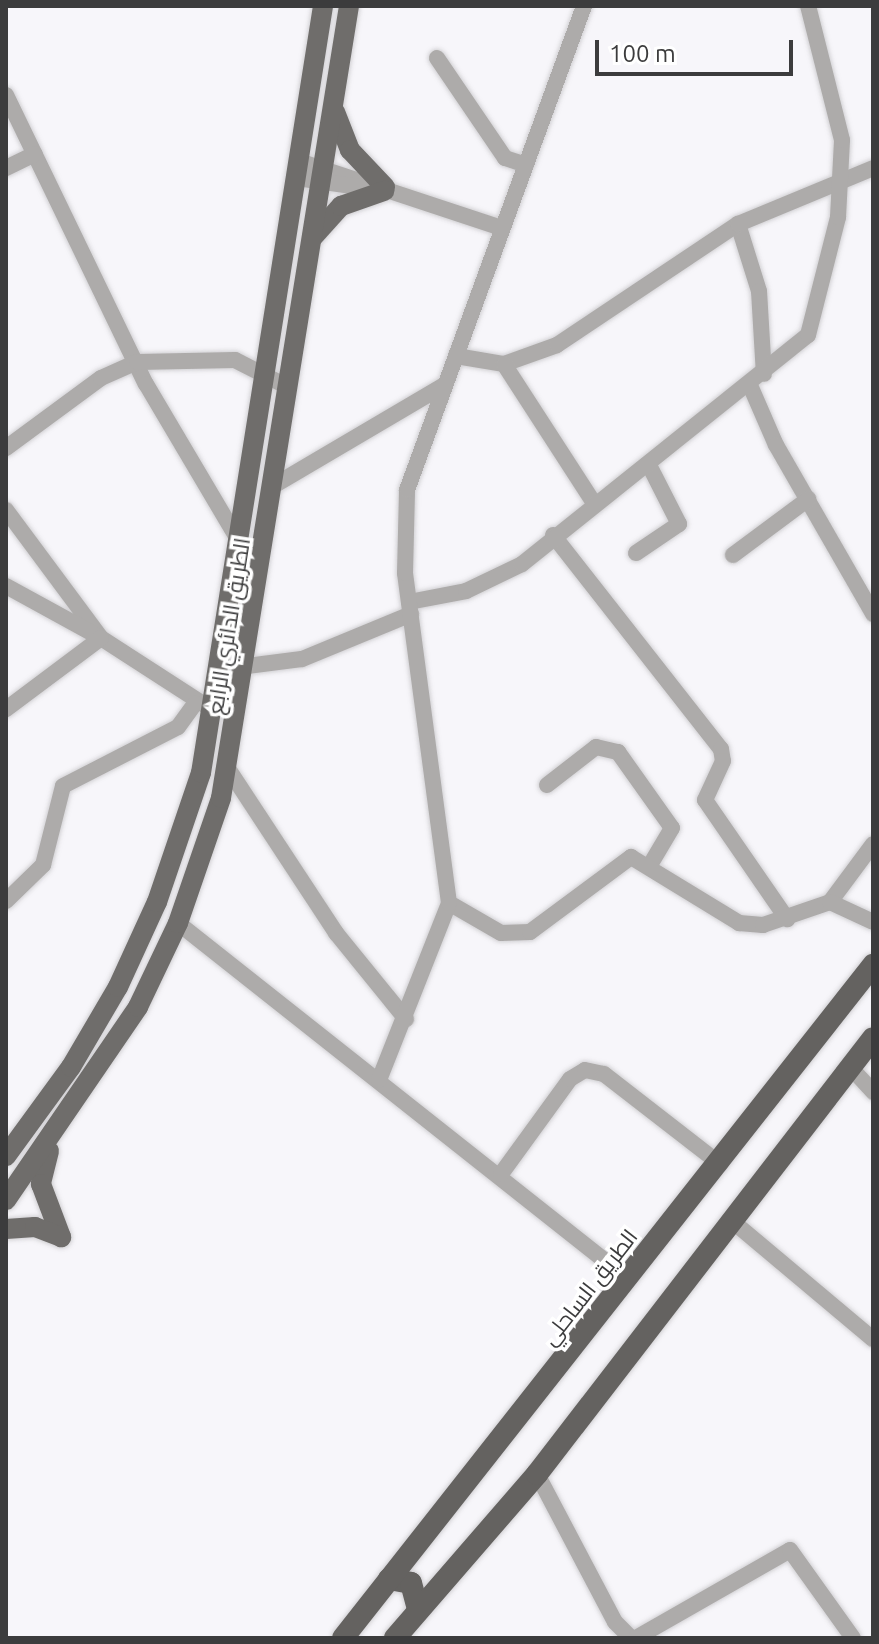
<!DOCTYPE html>
<html>
<head>
<meta charset="utf-8">
<style>
	body { margin:0 }
	#map { position:relative; width:879px; height:1644px; overflow:hidden; background:#f7f6fa; font-family:Ubuntu,Cairo,sans-serif }
	div>[style] { position:absolute }
	.roads { filter:drop-shadow(0 0 2px #d2d1d4) drop-shadow(0 0 2px #d2d1d4) }
	.minor>* { height:16px; margin:-8px; padding:0 8px; transform-origin:8px; border-radius:8px; background:#adabaa }
	.primary>* { height:20px; margin:-10px; padding:0 10px; transform-origin:10px; border-radius:10px; background:#6f6d6b }
	.trunk>* { height:22px; margin:-11px; padding:0 11px; transform-origin:11px; border-radius:11px; background:#646260 }
	span { translate:-50% -50%; white-space:nowrap; text-align:center; line-height:1.15; -webkit-text-stroke:7px #fff; paint-order:stroke }
	.street-label { font-size:22px; color:#3c3c3d }
	.frame { position:absolute; inset:0; border:8px solid #3c3c3d; pointer-events:none }
	.scale { position:absolute; left:595px; top:40px; width:198px; height:36px; box-sizing:border-box; border:4px solid #3c3c3d; border-top:0; padding-left:10px; font-size:24px; line-height:28px; white-space:nowrap; color:#3c3c3d; -webkit-text-stroke:6px #fff; paint-order:stroke }
</style>
</head>
<body>
<div id="map">
	<div class="roads">
		<div class="minor">
			<i style="left:437px;top:58px;width:121px;rotate:55.8deg"></i>
			<i style="left:505px;top:158px;width:22px;rotate:18deg"></i>
			<i style="left:6px;top:95px;width:321px;rotate:64.2deg"></i>
			<i style="left:146px;top:384px;width:185px;rotate:59.4deg"></i>
			<i style="left:299px;top:161px;width:213px;rotate:18.3deg"></i>
			<i style="left:6px;top:168px;width:32px;rotate:-26deg"></i>
			<i style="left:297px;top:178px;width:83px;rotate:8.3deg"></i>
			<i style="left:738px;top:224px;width:70px;rotate:72.6deg"></i>
			<i style="left:759px;top:291px;width:83px;rotate:86.6deg"></i>
			<i style="left:456px;top:356px;width:49px;rotate:9.5deg"></i>
			<i style="left:504px;top:364px;width:56px;rotate:-19.7deg"></i>
			<i style="left:557px;top:345px;width:218px;rotate:-33.8deg"></i>
			<i style="left:738px;top:224px;width:146px;rotate:-22.5deg"></i>
			<i style="left:504px;top:364px;width:166px;rotate:57.1deg"></i>
			<i style="left:749px;top:383px;width:68px;rotate:66.5deg"></i>
			<i style="left:776px;top:445px;width:195px;rotate:60.1deg"></i>
			<i style="left:6px;top:448px;width:118px;rotate:-36.4deg"></i>
			<i style="left:101px;top:378px;width:39px;rotate:-24deg"></i>
			<i style="left:137px;top:362px;width:98px;rotate:-1.2deg"></i>
			<i style="left:235px;top:360px;width:57px;rotate:27deg"></i>
			<i style="left:273px;top:486px;width:197px;rotate:-30.5deg"></i>
			<i style="left:6px;top:510px;width:159px;rotate:53.4deg"></i>
			<i style="left:101px;top:638px;width:135px;rotate:32.9deg"></i>
			<i style="left:553px;top:535px;width:272px;rotate:51.9deg"></i>
			<i style="left:721px;top:749px;width:12px;rotate:81deg"></i>
			<i style="left:723px;top:761px;width:43px;rotate:114.8deg"></i>
			<i style="left:705px;top:800px;width:145px;rotate:55.4deg"></i>
			<i style="left:636px;top:553px;width:52px;rotate:-34deg"></i>
			<i style="left:679px;top:524px;width:66px;rotate:-117deg"></i>
			<i style="left:733px;top:555px;width:94px;rotate:-36.7deg"></i>
			<i style="left:6px;top:586px;width:108px;rotate:28.7deg"></i>
			<i style="left:101px;top:638px;width:119px;rotate:143.2deg"></i>
			<i style="left:409px;top:602px;width:58px;rotate:-10.9deg"></i>
			<i style="left:466px;top:591px;width:62px;rotate:-25.7deg"></i>
			<i style="left:522px;top:564px;width:366px;rotate:-38.7deg"></i>
			<i style="left:808px;top:335px;width:122px;rotate:-75.7deg"></i>
			<i style="left:838px;top:217px;width:77px;rotate:-87deg"></i>
			<i style="left:842px;top:140px;width:138px;rotate:-104.2deg"></i>
			<i style="left:247px;top:666px;width:55px;rotate:-7.3deg"></i>
			<i style="left:302px;top:659px;width:118px;rotate:-22.4deg"></i>
			<i style="left:229px;top:770px;width:195px;rotate:56.7deg"></i>
			<i style="left:336px;top:933px;width:111px;rotate:50.9deg"></i>
			<i style="left:547px;top:785px;width:62px;rotate:-37.8deg"></i>
			<i style="left:596px;top:747px;width:23px;rotate:13deg"></i>
			<i style="left:618px;top:752px;width:93px;rotate:54.6deg"></i>
			<i style="left:672px;top:828px;width:43px;rotate:120.7deg"></i>
			<i style="left:6px;top:901px;width:52px;rotate:-44.2deg"></i>
			<i style="left:43px;top:865px;width:81px;rotate:-75.8deg"></i>
			<i style="left:63px;top:786px;width:129px;rotate:-27.2deg"></i>
			<i style="left:178px;top:727px;width:29px;rotate:-54deg"></i>
			<i style="left:830px;top:902px;width:72px;rotate:-53.4deg"></i>
			<i style="left:449px;top:903px;width:60px;rotate:30deg"></i>
			<i style="left:501px;top:933px;width:29px;rotate:-2deg"></i>
			<i style="left:530px;top:932px;width:126px;rotate:-36.6deg"></i>
			<i style="left:631px;top:857px;width:127px;rotate:31.4deg"></i>
			<i style="left:739px;top:923px;width:24px;rotate:5deg"></i>
			<i style="left:763px;top:925px;width:71px;rotate:-18.9deg"></i>
			<i style="left:830px;top:902px;width:47px;rotate:24.9deg"></i>
			<i style="left:178px;top:923px;width:574px;rotate:38.35deg"></i>
			<i style="left:851px;top:1068px;width:33px;rotate:47deg"></i>
			<i style="left:379px;top:1080px;width:190px;rotate:-68.4deg"></i>
			<i style="left:449px;top:903px;width:333px;rotate:-97.6deg"></i>
			<i style="left:405px;top:573px;width:83px;rotate:-88.6deg"></i>
			<i style="left:407px;top:490px;width:515px;rotate:-69.91deg"></i>
			<i style="left:501px;top:1174px;width:117px;rotate:-54deg"></i>
			<i style="left:570px;top:1079px;width:17px;rotate:-31deg"></i>
			<i style="left:585px;top:1070px;width:19px;rotate:12deg"></i>
			<i style="left:604px;top:1074px;width:147px;rotate:37.8deg"></i>
			<i style="left:731px;top:1220px;width:185px;rotate:40deg"></i>
			<i style="left:537px;top:1474px;width:167px;rotate:62.2deg"></i>
			<i style="left:615px;top:1622px;width:23px;rotate:45deg"></i>
			<i style="left:636px;top:1638px;width:177px;rotate:-29.7deg"></i>
			<i style="left:790px;top:1550px;width:108px;rotate:54.4deg"></i>
		</div>
		<div class="primary">
			<i style="left:335px;top:112px;width:41px;rotate:68.5deg"></i>
			<i style="left:350px;top:150px;width:51px;rotate:46.6deg"></i>
			<i style="left:313px;top:237px;width:42px;rotate:-47.9deg"></i>
			<i style="left:341px;top:206px;width:46px;rotate:-19.2deg"></i>
			<i style="left:49px;top:1151px;width:34px;rotate:104deg"></i>
			<i style="left:41px;top:1184px;width:57px;rotate:69.3deg"></i>
			<i style="left:6px;top:1156px;width:110px;rotate:-53.9deg"></i>
			<i style="left:71px;top:1067px;width:93px;rotate:-59.6deg"></i>
			<i style="left:118px;top:987px;width:94px;rotate:-65.4deg"></i>
			<i style="left:157px;top:902px;width:136px;rotate:-71.2deg"></i>
			<i style="left:201px;top:773px;width:777px;rotate:-80.96deg"></i>
			<i style="left:6px;top:1200px;width:234px;rotate:-55.6deg"></i>
			<i style="left:138px;top:1007px;width:93px;rotate:-64.5deg"></i>
			<i style="left:178px;top:923px;width:132px;rotate:-71deg"></i>
			<i style="left:221px;top:798px;width:802px;rotate:-80.82deg"></i>
			<i style="left:6px;top:1229px;width:29px;rotate:-4deg"></i>
			<i style="left:35px;top:1227px;width:28px;rotate:21deg"></i>
		</div>
		<div class="trunk">
			<i style="left:389px;top:1579px;width:22px;rotate:10deg"></i>
			<i style="left:411px;top:1583px;width:28px;rotate:75deg"></i>
			<i style="left:343px;top:1638px;width:857px;rotate:-51.78deg"></i>
			<i style="left:395px;top:1638px;width:217px;rotate:-49.1deg"></i>
			<i style="left:537px;top:1474px;width:550px;rotate:-52.38deg"></i>
		</div>
	</div>
	<div class="street-label">
		<span style="left:228px;top:626px;rotate:-81deg">الطريق الدائري الرابع</span>
		<span style="left:589px;top:1287px;rotate:-52deg">الطريق الساحلي</span>
	</div>
	<div class="frame"></div>
	<div class="scale">100 m</div>
</div>
</body>
</html>
